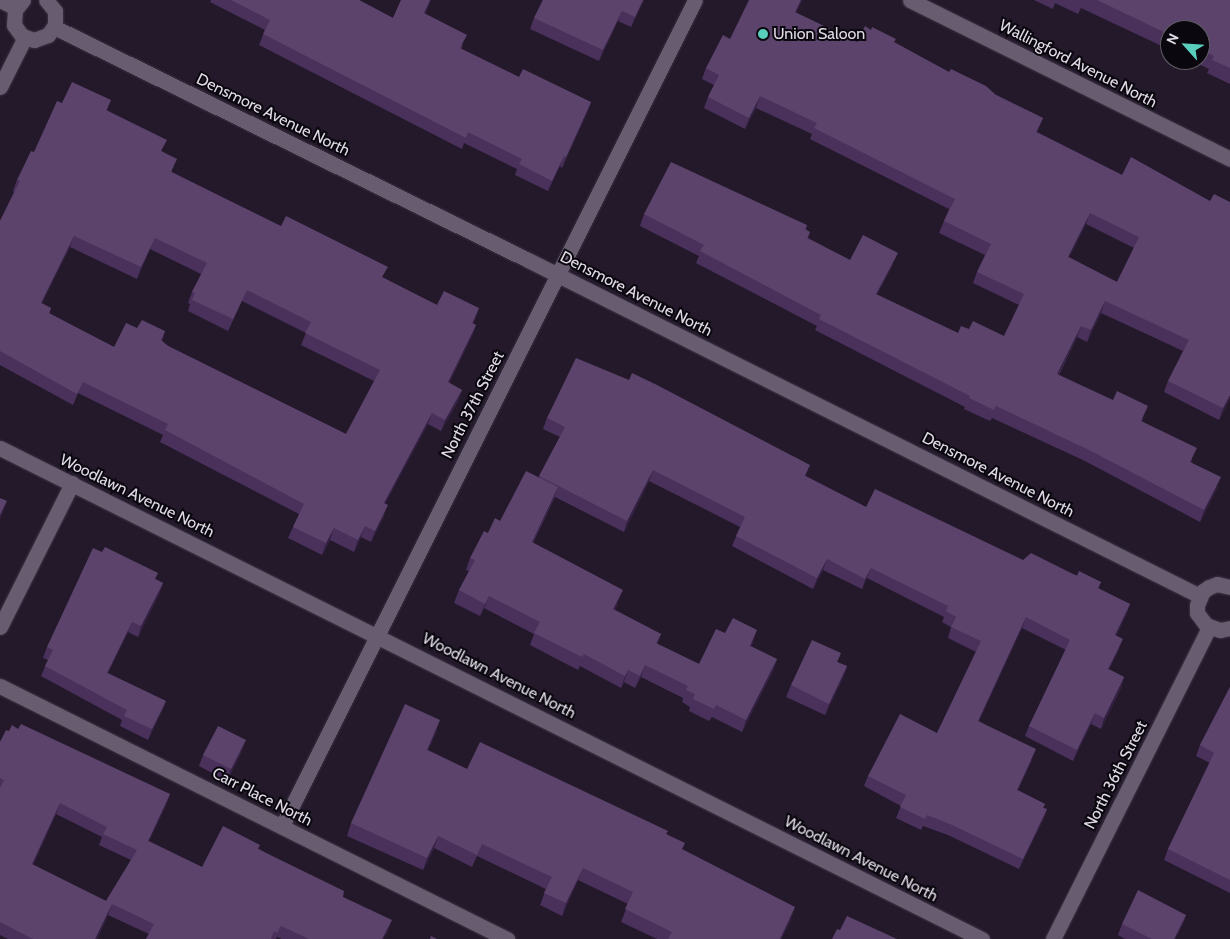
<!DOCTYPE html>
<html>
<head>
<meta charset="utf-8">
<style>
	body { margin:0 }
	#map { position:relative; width:1230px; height:939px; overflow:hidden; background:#23192b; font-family:Cabin,sans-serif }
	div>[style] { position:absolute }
	.roads { filter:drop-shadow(0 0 1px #3c3442) drop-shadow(0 0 1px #3c3442) }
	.minor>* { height:15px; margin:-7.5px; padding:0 7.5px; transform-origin:7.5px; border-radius:7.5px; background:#685c71 }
	.tertiary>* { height:15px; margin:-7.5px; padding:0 7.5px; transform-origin:7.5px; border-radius:7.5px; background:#685c71 }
	.wall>* { inset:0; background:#4a315c }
	.shaded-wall>* { inset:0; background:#342042 }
	.building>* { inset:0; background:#5b436b }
	.dots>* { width:14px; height:14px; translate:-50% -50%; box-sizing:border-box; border:2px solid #0a070e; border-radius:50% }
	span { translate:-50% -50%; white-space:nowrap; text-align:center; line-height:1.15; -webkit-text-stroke:4px #0a070e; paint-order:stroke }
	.poi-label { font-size:16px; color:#e1dbe7 }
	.left { translate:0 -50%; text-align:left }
	.street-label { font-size:16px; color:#e1dbe7 }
	.north { position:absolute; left:1160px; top:20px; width:50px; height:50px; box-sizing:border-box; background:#0a070e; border:1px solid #605c65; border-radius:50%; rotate:296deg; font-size:14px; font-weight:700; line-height:20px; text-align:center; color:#e1dbe7 }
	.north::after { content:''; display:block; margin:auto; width:18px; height:22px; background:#5acebd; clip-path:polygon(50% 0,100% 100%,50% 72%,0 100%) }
</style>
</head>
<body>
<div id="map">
	<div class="roads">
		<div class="minor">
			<i style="left:0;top:0;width:18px;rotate:27deg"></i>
			<i style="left:23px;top:0;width:13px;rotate:129deg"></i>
			<i style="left:15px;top:10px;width:15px;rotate:94deg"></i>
			<i style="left:14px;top:25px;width:14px;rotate:54deg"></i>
			<i style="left:22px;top:36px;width:13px;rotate:18deg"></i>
			<i style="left:34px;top:40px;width:15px;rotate:-20deg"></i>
			<i style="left:48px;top:35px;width:12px;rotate:-55deg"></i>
			<i style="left:55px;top:25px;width:14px;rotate:-90deg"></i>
			<i style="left:55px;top:11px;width:14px;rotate:-129deg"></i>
			<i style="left:54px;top:27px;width:528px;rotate:26.18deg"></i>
			<i style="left:528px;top:260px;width:751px;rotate:26.57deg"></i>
			<i style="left:0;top:87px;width:56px;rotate:-63.4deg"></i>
			<i style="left:0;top:448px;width:1098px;rotate:26.57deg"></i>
			<i style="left:1230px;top:587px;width:13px;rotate:-167deg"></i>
			<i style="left:1217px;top:584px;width:9px;rotate:159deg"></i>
			<i style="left:1209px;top:587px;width:7px;rotate:146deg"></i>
			<i style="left:1203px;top:591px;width:15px;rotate:113deg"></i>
			<i style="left:1197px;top:605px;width:8px;rotate:90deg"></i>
			<i style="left:1197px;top:613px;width:15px;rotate:53deg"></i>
			<i style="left:1206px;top:625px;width:15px;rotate:20deg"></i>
			<i style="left:1220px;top:630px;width:10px;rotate:-11deg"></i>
			<i style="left:0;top:627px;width:161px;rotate:-63.4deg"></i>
			<i style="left:0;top:686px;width:567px;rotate:26.52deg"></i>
			<i style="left:282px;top:826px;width:923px;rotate:-63.43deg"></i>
			<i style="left:1053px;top:939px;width:349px;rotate:-63.4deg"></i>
		</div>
		<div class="tertiary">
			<i style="left:910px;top:0;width:357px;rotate:26.4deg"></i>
		</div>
	</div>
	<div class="wall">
		<i style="clip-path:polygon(211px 0,359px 0,393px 18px,401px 0,431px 0,425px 14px,463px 45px,461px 49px,519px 77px,591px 102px,587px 113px,562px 168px,560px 166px,548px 191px,515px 175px,517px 169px,464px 143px,462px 149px,259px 45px,265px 30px,210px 2px)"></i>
		<i style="clip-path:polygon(543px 0,644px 0,631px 27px,618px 21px,599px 61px,530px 29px,534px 18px)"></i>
		<i style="clip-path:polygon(evenodd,802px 0,796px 13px,857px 42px,894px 43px,949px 72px,1043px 118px,1037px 132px,1122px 175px,1210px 201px,1230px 202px,1230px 398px,1219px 420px,1164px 392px,1168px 381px,1183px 351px,1101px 313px,1087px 342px,1077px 337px,1059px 375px,1143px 417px,1142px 421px,1192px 459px,1191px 462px,1217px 488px,1200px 522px,1085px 461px,992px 418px,990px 421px,964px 409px,965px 407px,815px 330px,817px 326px,696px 263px,699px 256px,640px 226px,644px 214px,807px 225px,806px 230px,810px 232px,808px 238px,850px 260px,893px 264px,877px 295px,958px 333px,969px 329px,1004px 336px,1019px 305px,973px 283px,977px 272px,985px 255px,939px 233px,949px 209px,810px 139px,812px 134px,756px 108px,745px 129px,704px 108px,708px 97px,714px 85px,702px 79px,706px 68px,730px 39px,802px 0,1086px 224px,1134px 248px,1117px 282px,1069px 257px,1086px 224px)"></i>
		<i style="clip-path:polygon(1034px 0,1230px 0,1230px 84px,1207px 73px,1209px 69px,1190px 60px,1200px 60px,1200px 30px,1170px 30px,1170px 50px,1081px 8px,1078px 14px,1055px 3px,1053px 9px)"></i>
		<i style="clip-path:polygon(evenodd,111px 100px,107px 110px,163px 152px,172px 172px,437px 305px,479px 308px,473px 324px,476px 325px,472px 336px,449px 383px,462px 390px,458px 401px,441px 431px,428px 424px,385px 503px,384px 516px,371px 542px,361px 537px,354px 552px,330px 540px,322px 555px,288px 538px,293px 527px,299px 514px,160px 442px,163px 435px,78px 393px,73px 405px,0 365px,0 221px,14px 192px,13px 191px,17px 180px,34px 152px,111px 100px,70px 247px,137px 279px,150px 249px,201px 274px,192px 292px,188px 303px,190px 304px,188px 311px,228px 331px,242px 301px,306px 333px,301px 345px,374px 381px,346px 434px,168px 346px,162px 341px,165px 331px,137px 328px,114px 347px,49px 314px,51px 308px,42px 303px,70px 247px)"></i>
		<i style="clip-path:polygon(547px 418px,806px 476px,866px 507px,1023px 560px,1101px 582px,1098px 589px,1130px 604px,1126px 615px,1116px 636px,1119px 649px,1109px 669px,1124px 677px,1121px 688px,1101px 729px,1091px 724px,1073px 761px,1025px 736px,1029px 726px,1066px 650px,1022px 628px,979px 721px,1032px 760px,1018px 790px,1045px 804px,1043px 808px,1047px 809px,1043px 820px,1019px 869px,948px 835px,923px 826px,921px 830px,896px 818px,901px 806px,864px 786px,868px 776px,937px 733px,976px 652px,948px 638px,951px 627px,942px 622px,944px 617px,867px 578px,862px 589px,823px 570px,813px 589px,732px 546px,740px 527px,649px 481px,624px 532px,555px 497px,533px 543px,618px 602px,615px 610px,661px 634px,657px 644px,699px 664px,725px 633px,753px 643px,751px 646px,777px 659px,773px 671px,742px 732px,712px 717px,709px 721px,689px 711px,690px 707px,682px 702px,683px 698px,641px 677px,635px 688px,624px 682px,621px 688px,580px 666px,578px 670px,530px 645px,534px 634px,484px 608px,480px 616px,454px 603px,459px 590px,469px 571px,466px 570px,470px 558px,488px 533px,500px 521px,539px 477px,560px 437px,543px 429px)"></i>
		<i style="clip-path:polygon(102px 552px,163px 583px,159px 594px,138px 637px,128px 632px,108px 673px,166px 701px,162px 711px,148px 740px,120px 726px,122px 720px,41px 676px,48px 660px,43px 658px,47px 647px)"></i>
		<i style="clip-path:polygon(841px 653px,837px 662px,847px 666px,843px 678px,825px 715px,786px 697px,791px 685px)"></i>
		<i style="clip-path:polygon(1230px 687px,1230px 893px,1164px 860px,1168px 849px,1210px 763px,1196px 756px,1200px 745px)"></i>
		<i style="clip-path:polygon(436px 733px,428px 750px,467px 769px,667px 834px,682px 850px,791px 920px,781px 939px,657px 939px,621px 922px,628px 904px,578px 880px,562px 916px,540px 905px,546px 889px,477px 856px,472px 867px,434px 848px,423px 870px,347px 836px,351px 823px)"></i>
		<i style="clip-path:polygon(evenodd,0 742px,170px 794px,166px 805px,149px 841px,202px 867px,259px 849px,343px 897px,388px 931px,383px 939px,282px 939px,277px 937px,276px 939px,146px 939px,149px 934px,108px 915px,97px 939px,8px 939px,0 935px,0 742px,56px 814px,102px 837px,99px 845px,131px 860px,106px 901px,33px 865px,56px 814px)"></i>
		<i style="clip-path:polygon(242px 751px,227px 781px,199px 766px,203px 755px)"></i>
		<i style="clip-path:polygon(1186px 915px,1182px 926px,1175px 939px,1125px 939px,1118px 935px,1122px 924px)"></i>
	</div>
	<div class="shaded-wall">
		<i style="clip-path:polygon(430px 0,431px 0,420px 24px,424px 13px)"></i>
		<i style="clip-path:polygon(643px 0,644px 0,631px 27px,635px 17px)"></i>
		<i style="clip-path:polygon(801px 0,802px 0,791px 24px,795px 12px)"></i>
		<i style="clip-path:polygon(622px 11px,618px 21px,599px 61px,603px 50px)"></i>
		<i style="clip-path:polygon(760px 96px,756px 108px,745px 129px,749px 118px)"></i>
		<i style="clip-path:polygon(591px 102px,587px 113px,562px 168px,566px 157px)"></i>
		<i style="clip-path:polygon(564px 156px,560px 166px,548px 191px,552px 181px)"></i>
		<i style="clip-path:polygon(1090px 213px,1086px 224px,1064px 268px,1068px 257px)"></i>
		<i style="clip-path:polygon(74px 236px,70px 247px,37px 314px,41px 303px)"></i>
		<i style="clip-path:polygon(155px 238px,150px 249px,137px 279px,141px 267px)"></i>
		<i style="clip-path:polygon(898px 253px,893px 264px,872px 305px,876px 294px)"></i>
		<i style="clip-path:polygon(1105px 301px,1101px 313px,1087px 342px,1091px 330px)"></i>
		<i style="clip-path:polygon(476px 325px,472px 336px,443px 394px,448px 382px)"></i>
		<i style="clip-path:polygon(1081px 326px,1077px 337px,1053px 385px,1057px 374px)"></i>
		<i style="clip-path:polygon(462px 390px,458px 401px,441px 431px,445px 420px)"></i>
		<i style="clip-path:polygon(1230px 395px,1230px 398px,1219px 420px,1223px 408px)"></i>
		<i style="clip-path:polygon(432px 413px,428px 424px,380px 514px,384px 503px)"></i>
		<i style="clip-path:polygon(653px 470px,649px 481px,624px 532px,627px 521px)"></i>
		<i style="clip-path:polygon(1221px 477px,1217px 488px,1200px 522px,1204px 510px)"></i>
		<i style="clip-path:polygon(558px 487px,553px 500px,527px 554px,532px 542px)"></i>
		<i style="clip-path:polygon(7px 501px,2px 515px,0 519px,0 515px)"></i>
		<i style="clip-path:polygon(388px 505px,384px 516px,371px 542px,375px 531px)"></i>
		<i style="clip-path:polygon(365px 526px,361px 537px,354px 552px,358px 540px)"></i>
		<i style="clip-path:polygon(334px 528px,330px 540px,322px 555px,326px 543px)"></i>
		<i style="clip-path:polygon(827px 559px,823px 570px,813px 589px,817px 578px)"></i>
		<i style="clip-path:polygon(871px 568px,867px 578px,862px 589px,865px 579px)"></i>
		<i style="clip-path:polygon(163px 583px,159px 594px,138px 637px,141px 626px)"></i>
		<i style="clip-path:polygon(623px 590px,618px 602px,609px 622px,613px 609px)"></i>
		<i style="clip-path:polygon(489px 596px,484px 608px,480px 616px,485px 604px)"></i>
		<i style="clip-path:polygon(1130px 604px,1126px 615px,1111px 646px,1115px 635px)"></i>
		<i style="clip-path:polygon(1026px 617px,1022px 628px,974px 732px,978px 721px)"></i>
		<i style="clip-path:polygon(132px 622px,128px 632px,103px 683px,107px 673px)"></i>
		<i style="clip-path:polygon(757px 630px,753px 643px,745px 658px,750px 646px)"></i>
		<i style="clip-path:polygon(1123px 639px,1119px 649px,1104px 679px,1108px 669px)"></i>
		<i style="clip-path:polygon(777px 659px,773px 671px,742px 732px,746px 720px)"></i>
		<i style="clip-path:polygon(645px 665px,641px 677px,635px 688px,640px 676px)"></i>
		<i style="clip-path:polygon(847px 666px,843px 678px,825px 715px,829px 704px)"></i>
		<i style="clip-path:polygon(628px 670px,624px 682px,621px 688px,625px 676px)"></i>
		<i style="clip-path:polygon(1124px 677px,1121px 688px,1101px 729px,1104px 718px)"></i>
		<i style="clip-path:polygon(166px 701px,162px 711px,148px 740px,152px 729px)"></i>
		<i style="clip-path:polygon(1095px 713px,1091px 724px,1073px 761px,1077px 750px)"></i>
		<i style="clip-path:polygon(440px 720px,436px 733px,422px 762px,427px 750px)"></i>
		<i style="clip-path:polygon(246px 740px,242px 751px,227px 781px,231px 769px)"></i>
		<i style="clip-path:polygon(1036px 749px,1032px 760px,1013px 801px,1017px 790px)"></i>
		<i style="clip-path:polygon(170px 794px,166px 805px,144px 852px,148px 841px)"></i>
		<i style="clip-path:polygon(60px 803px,56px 814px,28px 875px,32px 864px)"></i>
		<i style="clip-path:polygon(1047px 809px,1043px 820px,1019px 869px,1023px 859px)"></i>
		<i style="clip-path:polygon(438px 836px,434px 848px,423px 870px,427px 858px)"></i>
		<i style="clip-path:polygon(583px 868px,578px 880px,562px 916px,566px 903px)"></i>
		<i style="clip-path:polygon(112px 904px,108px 915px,97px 939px,95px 939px)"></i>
		<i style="clip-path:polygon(795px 907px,791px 920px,781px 939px,780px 939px)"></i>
		<i style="clip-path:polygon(1186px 915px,1182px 926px,1175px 939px,1174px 939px)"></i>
		<i style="clip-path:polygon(392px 920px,388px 931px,383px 939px,382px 939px)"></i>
	</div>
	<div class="building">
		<i style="clip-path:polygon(231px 0,359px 0,393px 18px,401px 0,430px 0,424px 13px,467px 35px,460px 48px,519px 77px,523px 69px,591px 102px,566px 157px,564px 156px,552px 181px,519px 164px,522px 159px,468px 132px,466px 138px,263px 34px,270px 20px)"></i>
		<i style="clip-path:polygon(543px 0,643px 0,635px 17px,622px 11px,603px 50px,534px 18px)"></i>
		<i style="clip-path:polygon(evenodd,749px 0,801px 0,795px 12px,857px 42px,865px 26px,871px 30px,872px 27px,896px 39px,894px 42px,949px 72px,951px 69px,986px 86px,996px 95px,1043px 118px,1036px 132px,1122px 175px,1131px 157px,1210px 201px,1214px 194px,1230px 202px,1230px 395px,1223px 408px,1168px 381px,1189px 340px,1105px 301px,1091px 330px,1081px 326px,1057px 374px,1113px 400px,1117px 391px,1148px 406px,1141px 421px,1197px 448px,1190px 462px,1221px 477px,1204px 510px,1089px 450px,996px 406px,994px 410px,969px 398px,970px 396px,819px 319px,821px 315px,700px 251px,704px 245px,644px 214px,671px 162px,807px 225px,805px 229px,810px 232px,807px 238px,850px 260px,863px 235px,898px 253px,876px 294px,958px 333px,961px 326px,969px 329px,973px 321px,1004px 336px,1024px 294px,977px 272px,991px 244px,944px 221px,955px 199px,814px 128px,817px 123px,760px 96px,749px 118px,708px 97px,719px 75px,706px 68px,723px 35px,730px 39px,749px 0,1090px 213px,1139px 237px,1117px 282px,1068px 257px,1090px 213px)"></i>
		<i style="clip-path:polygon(1097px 0,1230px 0,1230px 68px,1212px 60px,1214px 56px,1200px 49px,1200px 30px,1170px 30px,1170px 35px)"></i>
		<i style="clip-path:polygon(evenodd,72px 82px,111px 100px,106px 110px,167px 140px,161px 151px,177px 159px,171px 172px,281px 226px,286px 216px,388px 267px,382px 277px,437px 305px,444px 291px,479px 308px,472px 323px,476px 325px,448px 382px,462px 390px,445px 420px,432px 413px,384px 503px,388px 505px,375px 531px,365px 526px,358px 540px,334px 528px,326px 543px,293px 527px,304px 504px,165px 430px,168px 424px,83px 382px,77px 394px,0 351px,0 221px,20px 181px,17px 180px,31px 151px,34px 152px,57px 101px,62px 103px,72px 82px,74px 236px,141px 267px,155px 238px,207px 263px,192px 292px,195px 293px,192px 300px,233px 319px,247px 290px,311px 322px,305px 333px,380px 370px,346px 434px,168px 346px,161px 340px,165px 331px,142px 320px,137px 328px,126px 323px,114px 347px,49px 313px,51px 308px,41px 303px,74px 236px)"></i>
		<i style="clip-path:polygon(576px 358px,629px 380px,632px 373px,657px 385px,810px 465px,805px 476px,866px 507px,875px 489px,1023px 560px,1031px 553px,1077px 576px,1079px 571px,1101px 582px,1098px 588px,1130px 604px,1115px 635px,1123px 639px,1108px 669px,1124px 677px,1104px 718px,1095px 713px,1077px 750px,1029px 726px,1070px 640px,1026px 617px,978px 721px,1036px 749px,1017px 790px,1045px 804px,1043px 808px,1047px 809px,1023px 859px,952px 825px,927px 815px,925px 819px,900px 807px,906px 795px,868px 776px,900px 714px,937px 733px,981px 641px,951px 627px,956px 617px,946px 611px,948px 606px,871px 568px,865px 579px,827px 559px,817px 578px,736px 536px,745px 517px,653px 470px,627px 521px,539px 476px,565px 427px,547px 418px)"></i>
		<i style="clip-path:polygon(526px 471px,558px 487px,532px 542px,623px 590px,613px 609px,661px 634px,656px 643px,699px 664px,716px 629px,725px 633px,733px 618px,757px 630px,750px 646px,777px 659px,746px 720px,716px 705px,714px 709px,693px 699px,695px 694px,686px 690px,688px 686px,645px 665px,640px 676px,628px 670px,625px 676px,584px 654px,582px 657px,534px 633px,540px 622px,489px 596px,485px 604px,459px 590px,475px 560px,470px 558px,484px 531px,488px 533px,495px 518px,500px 521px)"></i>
		<i style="clip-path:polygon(0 498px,7px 501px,0 515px)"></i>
		<i style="clip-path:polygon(105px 547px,158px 573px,155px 579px,163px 583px,141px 626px,132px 622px,107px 673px,166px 701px,152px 729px,124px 716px,127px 710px,45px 666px,53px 650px,47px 647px,93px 548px,102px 552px)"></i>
		<i style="clip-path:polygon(812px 640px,841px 653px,837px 662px,847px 666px,829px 704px,791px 685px)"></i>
		<i style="clip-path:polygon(1230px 687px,1230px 880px,1168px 849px,1214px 753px,1200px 745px)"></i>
		<i style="clip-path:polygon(405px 704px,440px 720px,427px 750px,467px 769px,480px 742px,668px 831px,666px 834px,685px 843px,682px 849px,795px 907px,780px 939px,668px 939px,672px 932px,625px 909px,633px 892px,583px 868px,566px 903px,544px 893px,552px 877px,482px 844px,477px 855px,438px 836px,427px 858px,351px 823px)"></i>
		<i style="clip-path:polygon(evenodd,21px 724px,170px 794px,148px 841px,202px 867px,223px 826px,260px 845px,258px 849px,344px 891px,343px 897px,392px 920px,382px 939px,309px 939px,281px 926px,277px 933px,274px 931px,271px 939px,146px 939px,154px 924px,112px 904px,95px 939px,33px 939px,0 922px,0 788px,4px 780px,0 778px,0 742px,6px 730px,9px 731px,12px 725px,18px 729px,21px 724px,60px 803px,107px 827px,103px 834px,137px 850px,106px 901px,32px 864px,60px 803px)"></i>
		<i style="clip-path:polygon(218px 726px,246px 740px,231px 769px,203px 755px)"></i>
		<i style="clip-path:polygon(1138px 890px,1186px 915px,1174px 939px,1152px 939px,1122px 924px)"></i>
		<i style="clip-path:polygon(847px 916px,897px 939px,832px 939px,837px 929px,840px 930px)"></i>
		<i style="clip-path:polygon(431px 936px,437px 939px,430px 939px)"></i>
	</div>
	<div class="dots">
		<i style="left:763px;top:34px;background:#5acebd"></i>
	</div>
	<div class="poi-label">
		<span class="left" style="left:773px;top:34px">Union Saloon</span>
	</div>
	<div class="street-label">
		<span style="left:1078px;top:64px;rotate:27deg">Wallingford Avenue North</span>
		<span style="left:273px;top:115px;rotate:26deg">Densmore Avenue North</span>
		<span style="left:636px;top:294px;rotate:27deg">Densmore Avenue North</span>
		<span style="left:473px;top:405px;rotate:-63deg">North 37th Street</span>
		<span style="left:998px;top:475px;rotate:27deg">Densmore Avenue North</span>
		<span style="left:137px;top:496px;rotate:26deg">Woodlawn Avenue North</span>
		<span style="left:499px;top:676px;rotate:27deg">Woodlawn Avenue North</span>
		<span style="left:1116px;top:775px;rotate:-63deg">North 36th Street</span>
		<span style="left:262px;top:797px;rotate:27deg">Carr Place North</span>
		<span style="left:861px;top:859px;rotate:27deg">Woodlawn Avenue North</span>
	</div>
	<div class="north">N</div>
</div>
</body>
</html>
